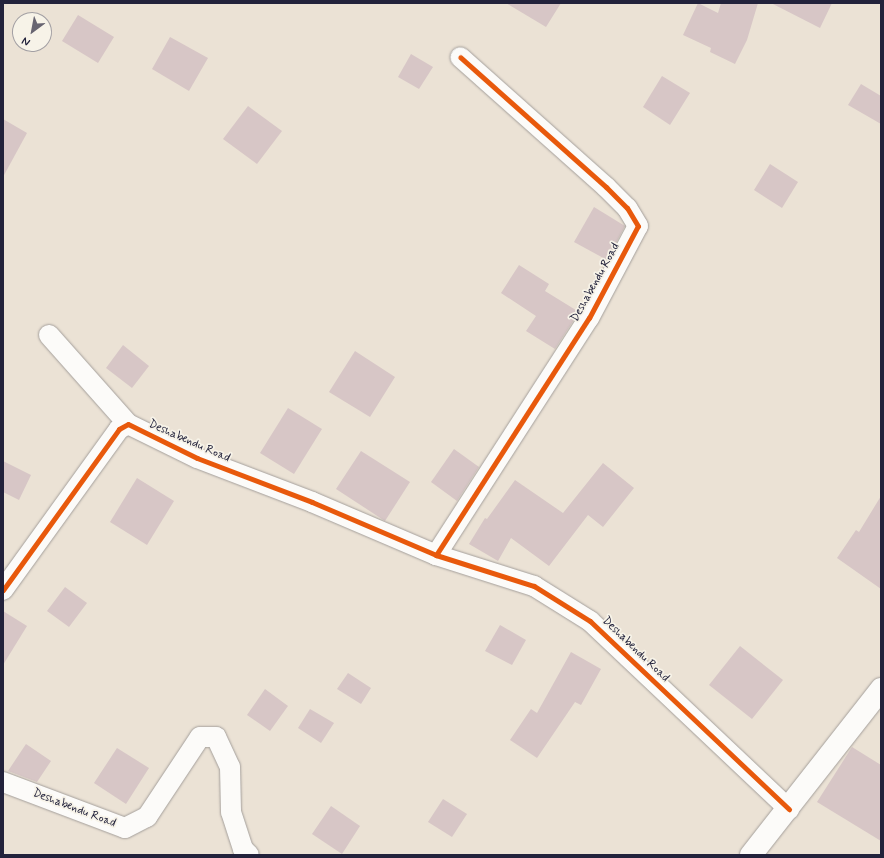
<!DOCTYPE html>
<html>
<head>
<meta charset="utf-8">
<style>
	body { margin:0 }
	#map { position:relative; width:884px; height:858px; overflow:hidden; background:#ebe2d5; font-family:Mynerve,sans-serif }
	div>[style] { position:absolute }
	.building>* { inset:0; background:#d7c6c6 }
	.roads { filter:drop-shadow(0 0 1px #a49f9b) drop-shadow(0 0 1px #a49f9b) }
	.minor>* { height:20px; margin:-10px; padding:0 10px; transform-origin:10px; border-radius:10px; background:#fcfbf9 }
	.secondary>* { height:22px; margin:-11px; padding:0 11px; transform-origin:11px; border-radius:11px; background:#fcfbf9 }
	.cycleway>* { height:5px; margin:-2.5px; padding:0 2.5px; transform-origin:2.5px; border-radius:2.5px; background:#e8590c }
	span { translate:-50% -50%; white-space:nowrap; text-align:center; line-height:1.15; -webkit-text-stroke:3.5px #f7f3e8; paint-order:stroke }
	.street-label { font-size:12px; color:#22223b }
	.frame { position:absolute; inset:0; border:4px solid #22223b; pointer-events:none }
	.north { position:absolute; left:12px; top:12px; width:40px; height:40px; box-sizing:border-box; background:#f7f3e8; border:1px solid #a29fa3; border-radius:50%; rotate:212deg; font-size:11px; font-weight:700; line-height:16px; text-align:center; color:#22223b }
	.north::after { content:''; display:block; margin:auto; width:14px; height:18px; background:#686571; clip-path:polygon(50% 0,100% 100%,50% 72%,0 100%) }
</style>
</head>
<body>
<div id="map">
	<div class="building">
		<i style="clip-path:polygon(506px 3px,561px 3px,546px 27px)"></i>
		<i style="clip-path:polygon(698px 3px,718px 13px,721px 3px,758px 3px,747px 40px,735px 64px,710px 52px,711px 48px,683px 35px)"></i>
		<i style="clip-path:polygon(771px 3px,832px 3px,820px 28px)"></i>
		<i style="clip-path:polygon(78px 15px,114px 37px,98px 63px,62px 41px)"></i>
		<i style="clip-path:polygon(170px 37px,208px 58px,189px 91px,152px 69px)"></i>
		<i style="clip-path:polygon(411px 54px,433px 67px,419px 89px,398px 77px)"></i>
		<i style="clip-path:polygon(662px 76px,690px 93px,670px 125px,643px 107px)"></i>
		<i style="clip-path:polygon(861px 84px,881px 96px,881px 124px,848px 105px)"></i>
		<i style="clip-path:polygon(248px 106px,282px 131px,257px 164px,223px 139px)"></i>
		<i style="clip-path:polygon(3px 119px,27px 133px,3px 177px)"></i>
		<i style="clip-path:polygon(770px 164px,798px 182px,782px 208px,754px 190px)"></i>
		<i style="clip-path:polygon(594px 207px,625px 226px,607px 260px,574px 242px)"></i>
		<i style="clip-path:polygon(519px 265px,549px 284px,545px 291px,579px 312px,555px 349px,526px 331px,536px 316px,501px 293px)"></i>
		<i style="clip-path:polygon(123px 345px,149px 366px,132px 388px,106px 368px)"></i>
		<i style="clip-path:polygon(355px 351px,395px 377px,370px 417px,329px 392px)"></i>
		<i style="clip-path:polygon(288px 408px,322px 429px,294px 474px,260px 453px)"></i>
		<i style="clip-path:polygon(454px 449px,479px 467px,457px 501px,431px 482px)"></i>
		<i style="clip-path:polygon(361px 451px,410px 482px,385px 521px,336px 489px)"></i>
		<i style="clip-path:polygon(3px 461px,31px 475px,19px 500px,3px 492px)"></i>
		<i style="clip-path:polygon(603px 463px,634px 488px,603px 527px,588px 515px,549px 566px,511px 538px,498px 561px,469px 544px,485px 518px,487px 519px,515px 480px,563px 513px)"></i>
		<i style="clip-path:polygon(137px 478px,174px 501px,147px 545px,110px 522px)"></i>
		<i style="clip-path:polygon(881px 496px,881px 589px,837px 558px,856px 530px,859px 532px)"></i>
		<i style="clip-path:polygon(65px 587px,87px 603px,69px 627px,47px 611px)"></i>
		<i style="clip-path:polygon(3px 611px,27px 626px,3px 665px)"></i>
		<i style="clip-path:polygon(500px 625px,526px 640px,512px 665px,485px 651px)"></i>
		<i style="clip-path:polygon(740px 646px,783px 680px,752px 719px,709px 685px)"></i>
		<i style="clip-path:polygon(571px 652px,601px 669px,581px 705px,575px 702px,537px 758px,510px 740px,531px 709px,537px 713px)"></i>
		<i style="clip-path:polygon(348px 673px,371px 688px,361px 704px,337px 689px)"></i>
		<i style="clip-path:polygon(265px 689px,288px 706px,270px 731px,247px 715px)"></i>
		<i style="clip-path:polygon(310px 709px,334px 723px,321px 743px,298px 728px)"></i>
		<i style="clip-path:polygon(26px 744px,51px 761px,37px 782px,8px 771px)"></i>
		<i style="clip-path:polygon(852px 747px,881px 765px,881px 841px,817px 802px)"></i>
		<i style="clip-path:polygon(117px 748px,149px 768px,126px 804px,94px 783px)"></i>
		<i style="clip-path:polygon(443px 799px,467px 814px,452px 837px,428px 822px)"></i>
		<i style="clip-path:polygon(331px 806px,360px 826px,342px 854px,312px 834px)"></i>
	</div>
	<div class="roads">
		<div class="minor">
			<i style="left:49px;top:335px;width:119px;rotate:48.4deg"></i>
			<i style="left:436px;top:555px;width:282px;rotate:-57.2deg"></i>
			<i style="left:589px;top:318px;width:104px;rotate:-62deg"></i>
			<i style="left:638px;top:226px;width:21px;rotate:-121deg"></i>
			<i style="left:627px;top:208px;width:30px;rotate:-135deg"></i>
			<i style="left:606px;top:187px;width:195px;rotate:-138.3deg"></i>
			<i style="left:3px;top:590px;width:198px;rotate:-54.2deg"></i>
			<i style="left:119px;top:429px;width:10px;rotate:-29deg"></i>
			<i style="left:128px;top:424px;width:77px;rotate:26.2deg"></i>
			<i style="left:197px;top:458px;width:123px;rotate:20.9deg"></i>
			<i style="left:312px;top:502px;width:135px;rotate:23.1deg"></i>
			<i style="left:436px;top:555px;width:103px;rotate:17.6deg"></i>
			<i style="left:534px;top:586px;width:66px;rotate:32deg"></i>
			<i style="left:590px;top:621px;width:274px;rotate:43.4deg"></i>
			<i style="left:3px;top:782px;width:130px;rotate:20.7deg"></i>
			<i style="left:125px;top:828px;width:25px;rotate:-27deg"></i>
			<i style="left:147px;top:817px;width:96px;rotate:-56.5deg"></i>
			<i style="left:200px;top:737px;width:16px"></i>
			<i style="left:216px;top:737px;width:33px;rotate:65deg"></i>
			<i style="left:230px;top:767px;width:45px;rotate:88.7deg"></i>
			<i style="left:231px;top:812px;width:39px;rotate:72deg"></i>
			<i style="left:243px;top:849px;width:8px;rotate:45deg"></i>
		</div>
		<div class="secondary">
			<i style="left:751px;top:855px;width:211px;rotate:-51.9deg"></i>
		</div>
	</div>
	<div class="cycleway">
		<i style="left:436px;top:555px;width:282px;rotate:-57.2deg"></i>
		<i style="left:589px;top:318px;width:104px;rotate:-62deg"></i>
		<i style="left:638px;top:226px;width:21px;rotate:-121deg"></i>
		<i style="left:627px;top:208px;width:30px;rotate:-135deg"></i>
		<i style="left:606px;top:187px;width:195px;rotate:-138.3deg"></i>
		<i style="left:3px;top:590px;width:198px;rotate:-54.2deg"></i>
		<i style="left:119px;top:429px;width:10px;rotate:-29deg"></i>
		<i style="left:128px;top:424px;width:77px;rotate:26.2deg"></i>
		<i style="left:197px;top:458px;width:123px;rotate:20.9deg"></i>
		<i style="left:312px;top:502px;width:135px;rotate:23.1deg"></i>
		<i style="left:436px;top:555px;width:103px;rotate:17.6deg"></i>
		<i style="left:534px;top:586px;width:66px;rotate:32deg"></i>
		<i style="left:590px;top:621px;width:274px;rotate:43.4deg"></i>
	</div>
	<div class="street-label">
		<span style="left:596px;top:283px;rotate:-61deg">Deshabendu Road</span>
		<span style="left:189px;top:442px;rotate:24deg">Deshabendu Road</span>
		<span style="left:635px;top:650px;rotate:44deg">Deshabendu Road</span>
		<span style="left:74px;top:809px;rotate:21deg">Deshabendu Road</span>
	</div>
	<div class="frame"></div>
	<div class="north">N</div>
</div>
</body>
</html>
